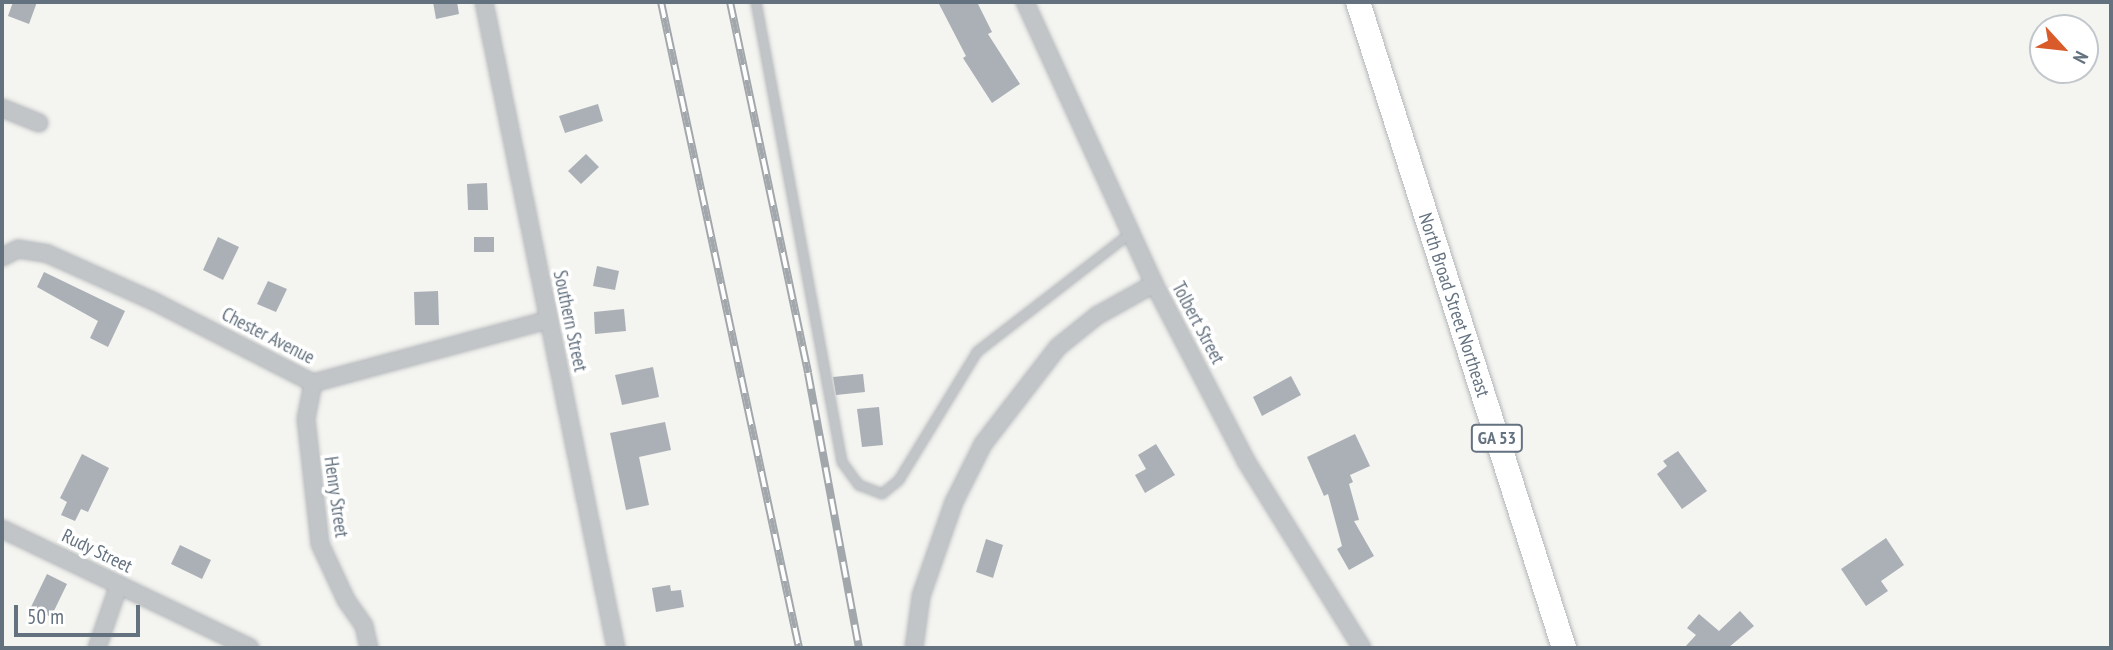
<!DOCTYPE html>
<html>
<head>
<meta charset="utf-8">
<style>
	body { margin:0 }
	#map { position:relative; width:2113px; height:650px; overflow:hidden; background:#f4f4f0; font-family:"PT Sans Narrow",sans-serif }
	div>[style] { position:absolute }
	.building>* { inset:0; background:#aab0b6 }
	.roads { filter:drop-shadow(0 0 2px #b2b6ba) drop-shadow(0 0 2px #b2b6ba) }
	.lane>* { height:8px; margin:-4px; padding:0 4px; transform-origin:4px; border-radius:4px; background:#c2c5c8 }
	.street>* { height:16px; margin:-8px; padding:0 8px; transform-origin:8px; border-radius:8px; background:#c2c5c8 }
	.primary>* { height:24px; margin:-12px; padding:0 12px; transform-origin:12px; border-radius:12px; background:#fff }
	.rail>* { height:8px; margin-top:-4px; transform-origin:0; background:repeating-linear-gradient(90deg,#fff 0 16px,#a2a7ac 0 32px); box-sizing:border-box; border-block:2px solid #a2a7ac }
	span { translate:-50% -50%; white-space:nowrap; text-align:center; line-height:1.15; -webkit-text-stroke:7px #fff; paint-order:stroke }
	.shield-label span { padding:2px 5px; background:#fff; border:2px solid; border-radius:5px; -webkit-text-stroke-width:0 }
	.shield-label { font-size:18px; color:#647280; font-weight:700 }
	.street-label { font-size:19px; color:#647280 }
	.frame { position:absolute; inset:0; border:4px solid #647280; pointer-events:none }
	.north { position:absolute; left:2029px; top:14px; width:70px; height:70px; box-sizing:border-box; background:#fff; border:2px solid #c1c7cc; border-radius:50%; rotate:117deg; font-size:19px; font-weight:700; line-height:28px; text-align:center; color:#647280 }
	.north::after { content:''; display:block; margin:auto; width:24px; height:32px; background:#da5b2a; clip-path:polygon(50% 0,100% 100%,50% 72%,0 100%) }
	.scale { position:absolute; left:14px; top:605px; width:126px; height:32px; box-sizing:border-box; border:4px solid #647280; border-top:0; padding-left:9px; font-size:21px; line-height:24px; white-space:nowrap; color:#647280; -webkit-text-stroke:5px #fff; paint-order:stroke }
</style>
</head>
<body>
<div id="map">
	<div class="building">
		<i style="clip-path:polygon(13px 2px,37px 2px,29px 24px,8px 16px)"></i>
		<i style="clip-path:polygon(433px 2px,457px 2px,459px 14px,436px 19px)"></i>
		<i style="clip-path:polygon(938px 2px,977px 2px,992px 32px,988px 34px,1020px 84px,992px 103px,963px 58px,966px 56px)"></i>
		<i style="clip-path:polygon(598px 104px,603px 121px,565px 133px,559px 116px)"></i>
		<i style="clip-path:polygon(586px 154px,599px 167px,581px 184px,568px 171px)"></i>
		<i style="clip-path:polygon(487px 183px,488px 210px,468px 210px,467px 184px)"></i>
		<i style="clip-path:polygon(218px 237px,239px 247px,223px 280px,203px 270px)"></i>
		<i style="clip-path:polygon(474px 237px,494px 237px,494px 252px,474px 252px)"></i>
		<i style="clip-path:polygon(597px 266px,619px 271px,615px 290px,593px 286px)"></i>
		<i style="clip-path:polygon(44px 272px,125px 311px,108px 347px,90px 338px,98px 321px,37px 287px)"></i>
		<i style="clip-path:polygon(268px 281px,287px 289px,276px 312px,257px 304px)"></i>
		<i style="clip-path:polygon(438px 291px,439px 325px,415px 325px,414px 292px)"></i>
		<i style="clip-path:polygon(624px 309px,626px 331px,595px 334px,594px 312px)"></i>
		<i style="clip-path:polygon(653px 367px,659px 397px,622px 405px,615px 375px)"></i>
		<i style="clip-path:polygon(863px 374px,865px 392px,836px 395px,833px 377px)"></i>
		<i style="clip-path:polygon(1291px 376px,1301px 395px,1262px 416px,1253px 397px)"></i>
		<i style="clip-path:polygon(879px 407px,883px 445px,862px 447px,857px 409px)"></i>
		<i style="clip-path:polygon(665px 422px,671px 450px,639px 457px,649px 505px,626px 510px,610px 433px)"></i>
		<i style="clip-path:polygon(1355px 434px,1370px 466px,1350px 475px,1353px 482px,1349px 484px,1359px 520px,1354px 521px,1374px 556px,1349px 570px,1337px 549px,1342px 546px,1328px 494px,1324px 496px,1307px 457px)"></i>
		<i style="clip-path:polygon(1156px 444px,1175px 475px,1145px 493px,1135px 475px,1146px 469px,1138px 455px)"></i>
		<i style="clip-path:polygon(1678px 451px,1707px 491px,1682px 509px,1657px 474px,1667px 466px,1663px 461px)"></i>
		<i style="clip-path:polygon(82px 454px,109px 468px,88px 512px,81px 509px,75px 521px,61px 515px,67px 502px,60px 498px)"></i>
		<i style="clip-path:polygon(1886px 538px,1904px 565px,1881px 581px,1888px 591px,1866px 606px,1841px 569px)"></i>
		<i style="clip-path:polygon(986px 539px,1003px 545px,993px 578px,976px 572px)"></i>
		<i style="clip-path:polygon(180px 545px,211px 560px,202px 579px,171px 564px)"></i>
		<i style="clip-path:polygon(47px 574px,67px 584px,51px 617px,31px 607px)"></i>
		<i style="clip-path:polygon(670px 585px,671px 591px,681px 590px,684px 607px,656px 612px,652px 588px)"></i>
		<i style="clip-path:polygon(1740px 611px,1754px 626px,1728px 648px,1684px 648px,1696px 635px,1687px 628px,1699px 614px,1719px 631px)"></i>
	</div>
	<div class="roads">
		<div class="lane">
			<i style="left:756px;top:2px;width:468px;rotate:79.4deg"></i>
			<i style="left:842px;top:462px;width:29px;rotate:54deg"></i>
			<i style="left:859px;top:485px;width:25px;rotate:21deg"></i>
			<i style="left:882px;top:494px;width:22px;rotate:-39deg"></i>
			<i style="left:899px;top:480px;width:150px;rotate:-58.6deg"></i>
			<i style="left:977px;top:352px;width:196px;rotate:-37.7deg"></i>
		</div>
		<div class="street">
			<i style="left:484px;top:2px;width:659px;rotate:78.45deg"></i>
			<i style="left:1025px;top:2px;width:310px;rotate:65.4deg"></i>
			<i style="left:1154px;top:284px;width:199px;rotate:62.5deg"></i>
			<i style="left:1246px;top:461px;width:220px;rotate:58.2deg"></i>
			<i style="left:2px;top:108px;width:40px;rotate:22deg"></i>
			<i style="left:2px;top:257px;width:18px;rotate:-27deg"></i>
			<i style="left:18px;top:249px;width:30px;rotate:9deg"></i>
			<i style="left:48px;top:254px;width:115px;rotate:24.1deg"></i>
			<i style="left:153px;top:301px;width:180px;rotate:27.1deg"></i>
			<i style="left:313px;top:383px;width:243px;rotate:-15deg"></i>
			<i style="left:313px;top:383px;width:37px;rotate:101deg"></i>
			<i style="left:306px;top:419px;width:126px;rotate:83.6deg"></i>
			<i style="left:320px;top:544px;width:62px;rotate:65.1deg"></i>
			<i style="left:346px;top:600px;width:32px;rotate:55deg"></i>
			<i style="left:364px;top:626px;width:23px;rotate:77deg"></i>
			<i style="left:2px;top:529px;width:275px;rotate:25.6deg"></i>
			<i style="left:97px;top:648px;width:67px;rotate:-70.8deg"></i>
			<i style="left:914px;top:648px;width:52px;rotate:-82.3deg"></i>
			<i style="left:921px;top:596px;width:100px;rotate:-70.7deg"></i>
			<i style="left:954px;top:502px;width:65px;rotate:-63.4deg"></i>
			<i style="left:983px;top:444px;width:123px;rotate:-52.3deg"></i>
			<i style="left:1058px;top:347px;width:51px;rotate:-38.7deg"></i>
			<i style="left:1098px;top:315px;width:64px;rotate:-29deg"></i>
		</div>
		<div class="primary">
			<i style="left:1358px;top:2px;width:678px;rotate:72.31deg"></i>
		</div>
	</div>
	<div class="rail">
		<i style="left:661px;top:2px;width:661px;rotate:77.94deg"></i>
		<i style="left:730px;top:2px;width:379px;rotate:78.1deg"></i>
		<i style="left:808px;top:373px;width:280px;rotate:79.5deg"></i>
	</div>
	<div class="shield-label">
		<span style="left:1497px;top:438px">GA 53</span>
	</div>
	<div class="street-label">
		<span style="left:1454px;top:305px;rotate:72deg">North Broad Street Northeast</span>
		<span style="left:570px;top:321px;rotate:78deg">Southern Street</span>
		<span style="left:1198px;top:323px;rotate:62deg">Tolbert Street</span>
		<span style="left:268px;top:336px;rotate:27deg">Chester Avenue</span>
		<span style="left:336px;top:497px;rotate:82deg">Henry Street</span>
		<span style="left:97px;top:551px;rotate:26deg">Rudy Street</span>
	</div>
	<div class="frame"></div>
	<div class="north">N</div>
	<div class="scale">50 m</div>
</div>
</body>
</html>
